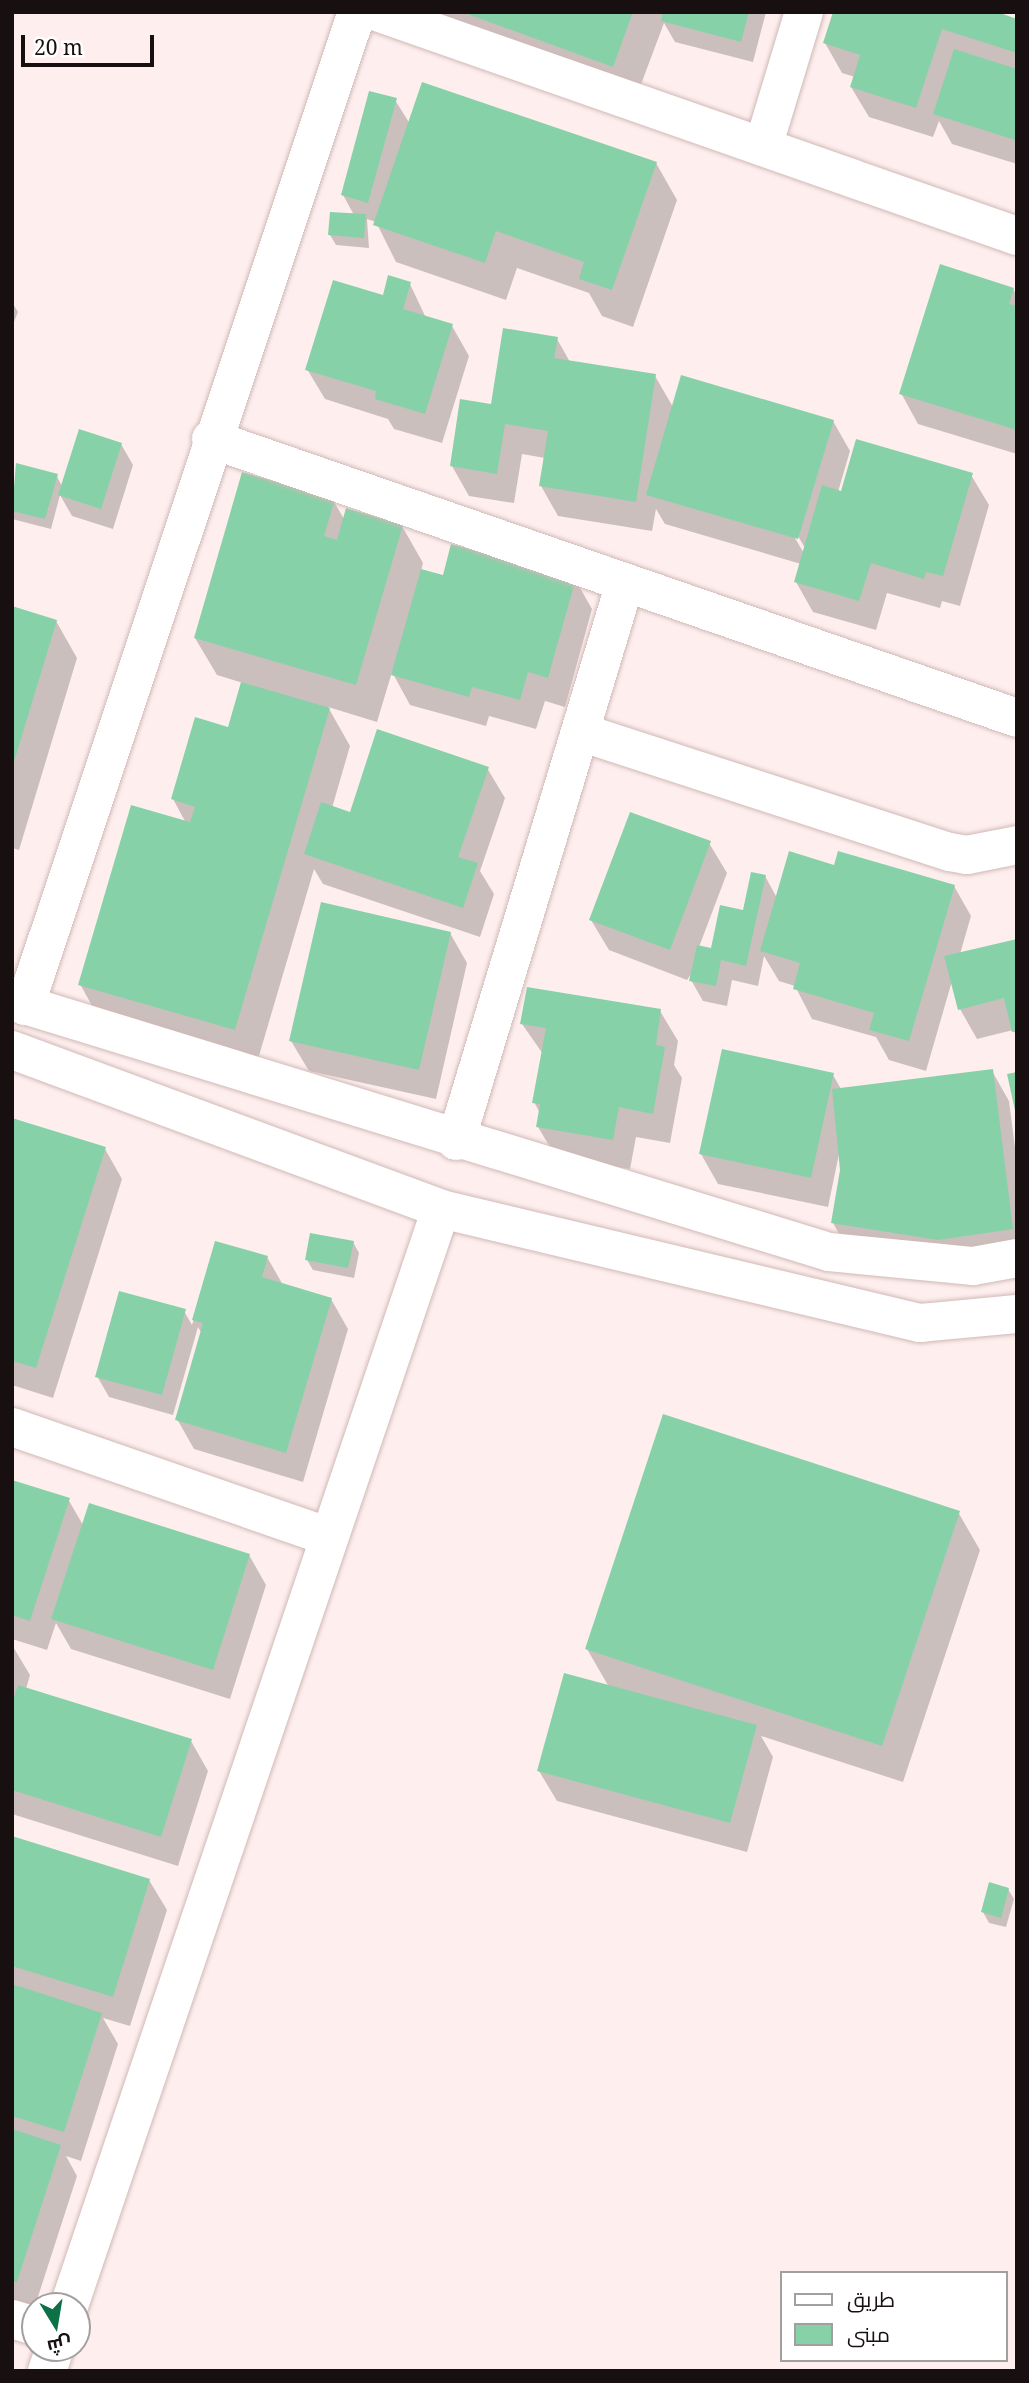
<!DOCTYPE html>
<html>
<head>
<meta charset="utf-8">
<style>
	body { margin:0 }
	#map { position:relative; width:1029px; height:2383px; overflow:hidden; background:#feefee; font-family:"Noto Serif",Cairo,serif }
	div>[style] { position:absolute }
	.shadow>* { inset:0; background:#0003 }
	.building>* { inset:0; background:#87d1a8 }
	.roads { filter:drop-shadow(0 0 2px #d0b9b6) drop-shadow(0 0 2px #d0b9b6) }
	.minor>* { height:38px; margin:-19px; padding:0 19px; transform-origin:19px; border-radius:19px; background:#fff }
	.tertiary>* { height:38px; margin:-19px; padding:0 19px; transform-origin:19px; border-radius:19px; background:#fff }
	span { translate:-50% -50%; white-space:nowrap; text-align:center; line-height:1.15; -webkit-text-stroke:6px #fff; paint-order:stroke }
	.frame { position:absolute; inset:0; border:14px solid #181010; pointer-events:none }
	.legend { position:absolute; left:780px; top:2271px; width:228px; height:91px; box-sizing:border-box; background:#fff; border:2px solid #a39f9f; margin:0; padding:9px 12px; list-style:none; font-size:21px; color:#181010 }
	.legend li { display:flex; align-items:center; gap:14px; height:35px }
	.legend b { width:35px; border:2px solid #a39f9f }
	.north { position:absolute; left:21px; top:2292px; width:70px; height:70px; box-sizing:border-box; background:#fff; border:2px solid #a39f9f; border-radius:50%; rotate:169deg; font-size:19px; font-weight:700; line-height:28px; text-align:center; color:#181010 }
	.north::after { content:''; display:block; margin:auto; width:24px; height:32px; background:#0d7148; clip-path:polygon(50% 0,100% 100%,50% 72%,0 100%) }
	.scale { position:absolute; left:21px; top:35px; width:133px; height:32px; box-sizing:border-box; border:4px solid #181010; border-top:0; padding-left:9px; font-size:21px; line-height:24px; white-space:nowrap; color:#181010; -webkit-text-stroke:5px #fff; paint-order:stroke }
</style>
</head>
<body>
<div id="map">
	<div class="shadow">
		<i style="clip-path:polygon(416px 12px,766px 12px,753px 62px,675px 42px,664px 23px,634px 103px)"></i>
		<i style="clip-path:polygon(835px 12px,1017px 20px,1017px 164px,952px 144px,939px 121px,933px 137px,869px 117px,851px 87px,855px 77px,842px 73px,825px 43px)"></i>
		<i style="clip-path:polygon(395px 100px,410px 124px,656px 163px,677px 200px,633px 327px,602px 316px,589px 293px,517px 268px,506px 300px,396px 262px,376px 222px,367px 219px,369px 248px,336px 245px,330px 235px,354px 215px,343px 195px)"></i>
		<i style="clip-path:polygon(410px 284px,426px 318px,452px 326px,469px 356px,442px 443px,394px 429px,388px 419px,325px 399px,307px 369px,384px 297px)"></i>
		<i style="clip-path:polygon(1013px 289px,1017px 296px,1017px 454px,918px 424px,901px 393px)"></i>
		<i style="clip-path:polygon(12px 302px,18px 312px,12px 327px)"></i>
		<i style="clip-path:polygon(evenodd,557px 339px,570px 362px,655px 376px,673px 407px,833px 421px,850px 451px,838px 492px,971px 475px,989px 505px,960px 606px,942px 601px,940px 608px,887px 593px,876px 630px,813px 612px,796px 582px,801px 564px,665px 524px,656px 509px,652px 531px,558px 516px,541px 486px,545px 458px,522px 454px,514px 503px,469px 496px,452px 466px,493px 406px,557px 339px,795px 531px,805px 548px,805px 555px,792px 533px,795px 531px)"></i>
		<i style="clip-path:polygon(121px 444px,133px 465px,113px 529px,72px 516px,60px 495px,51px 529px,12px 519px,17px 465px,56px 475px,62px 486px)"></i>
		<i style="clip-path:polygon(333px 500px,344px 519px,402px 526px,423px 563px,421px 571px,444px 577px,575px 579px,592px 609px,565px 707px,545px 701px,536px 729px,489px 716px,486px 726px,410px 705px,392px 672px,377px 722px,328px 707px,350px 746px,332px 808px,351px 814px,487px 768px,505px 798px,480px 871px,494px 894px,480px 937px,323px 884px,314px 869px,256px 1066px,101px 1022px,80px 984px,186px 823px,173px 799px,229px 729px,243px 683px,217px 675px,195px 638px)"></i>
		<i style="clip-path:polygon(12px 608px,56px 621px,77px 658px,19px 850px,12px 848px)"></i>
		<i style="clip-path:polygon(709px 843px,727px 873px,699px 947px,712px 950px,744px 912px,765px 876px,777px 898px,835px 867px,954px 886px,971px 916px,960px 954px,1017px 941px,1017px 1036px,1013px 1030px,977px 1039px,960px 1009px,952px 981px,926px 1071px,889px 1060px,876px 1037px,812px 1019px,795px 986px,779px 981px,764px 956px,758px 986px,732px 980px,727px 1006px,703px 1001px,691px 980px,693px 971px,687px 980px,609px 950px,591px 920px)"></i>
		<i style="clip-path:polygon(450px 933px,467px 963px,436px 1099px,309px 1071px,291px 1041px)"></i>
		<i style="clip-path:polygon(660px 1011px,678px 1041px,674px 1065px,682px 1078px,670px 1143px,636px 1137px,630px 1169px,556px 1157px,538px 1127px,540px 1113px,534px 1102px,543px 1054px,522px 1024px)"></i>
		<i style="clip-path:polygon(992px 1071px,1009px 1101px,1017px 1163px,1017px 1261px,850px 1253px,833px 1223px,842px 1170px,839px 1154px,828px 1207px,718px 1184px,701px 1154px,833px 1075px,841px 1089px)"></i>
		<i style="clip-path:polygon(12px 1120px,105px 1149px,122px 1179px,53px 1398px,12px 1385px)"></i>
		<i style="clip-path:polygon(353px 1242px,359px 1253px,354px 1278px,313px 1270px,307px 1260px)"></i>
		<i style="clip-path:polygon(217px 1243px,267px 1257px,283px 1285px,331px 1299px,348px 1329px,303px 1482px,194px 1449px,177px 1419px,202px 1334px,198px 1327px,173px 1415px,109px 1397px,97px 1376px,184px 1311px,192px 1325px)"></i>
		<i style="clip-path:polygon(12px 1482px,68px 1499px,83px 1525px,249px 1555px,266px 1585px,230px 1699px,71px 1649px,56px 1623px,47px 1650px,12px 1639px)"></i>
		<i style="clip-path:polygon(958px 1512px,980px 1550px,903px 1782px,761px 1736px,773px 1757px,747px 1852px,557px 1801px,539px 1771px,609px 1687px,587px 1649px)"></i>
		<i style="clip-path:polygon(12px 1645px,30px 1675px,26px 1689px,191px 1741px,208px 1771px,178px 1866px,12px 1814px)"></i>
		<i style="clip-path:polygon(12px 1838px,149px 1880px,167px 1910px,130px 2026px,103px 2018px,118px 2044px,81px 2161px,66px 2156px,77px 2176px,35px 2306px,12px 2305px)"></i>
		<i style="clip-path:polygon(1008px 1889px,1014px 1899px,1006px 1927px,989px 1923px,983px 1912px)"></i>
	</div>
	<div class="building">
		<i style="clip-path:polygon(462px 12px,633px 12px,613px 67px)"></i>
		<i style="clip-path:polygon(663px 12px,749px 12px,741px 42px,661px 21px)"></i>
		<i style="clip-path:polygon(833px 12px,997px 12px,1017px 19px,1017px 53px,942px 29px,916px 108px,850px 87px,860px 55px,823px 43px)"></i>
		<i style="clip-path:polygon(954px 49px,1017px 69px,1015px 140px,933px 114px)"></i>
		<i style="clip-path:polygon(422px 82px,657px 162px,612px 290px,579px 279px,584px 262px,496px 231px,485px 263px,373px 225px)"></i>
		<i style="clip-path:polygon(369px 91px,397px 98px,368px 203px,341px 195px)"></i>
		<i style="clip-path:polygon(330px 212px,366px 214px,364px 238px,328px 235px)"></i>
		<i style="clip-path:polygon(940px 264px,1014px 288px,1009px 304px,1017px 306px,1017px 430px,899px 394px)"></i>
		<i style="clip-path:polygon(388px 275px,411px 282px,403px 309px,453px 324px,425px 414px,375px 399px,376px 391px,305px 370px,333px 280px,383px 295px)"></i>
		<i style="clip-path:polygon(503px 328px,558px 337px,554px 358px,656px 374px,636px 502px,539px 486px,548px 431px,505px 424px,497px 474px,450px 466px,460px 399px,491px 404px)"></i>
		<i style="clip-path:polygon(681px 375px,834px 420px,798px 539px,646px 495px)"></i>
		<i style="clip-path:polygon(79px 429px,122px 443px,101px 509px,58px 495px)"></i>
		<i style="clip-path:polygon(856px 439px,973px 473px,943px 576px,926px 572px,924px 579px,871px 563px,859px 601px,794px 582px,822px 485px,841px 491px)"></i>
		<i style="clip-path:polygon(16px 463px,58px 474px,45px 519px,12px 511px)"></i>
		<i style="clip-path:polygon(242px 472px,335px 499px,324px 536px,337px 540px,346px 508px,403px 525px,356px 685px,194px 638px)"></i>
		<i style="clip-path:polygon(451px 544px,576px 578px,548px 678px,528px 672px,520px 700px,472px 687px,469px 697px,391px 675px,421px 569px,443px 575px)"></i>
		<i style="clip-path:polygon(12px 606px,57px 620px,13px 765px,12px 765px)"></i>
		<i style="clip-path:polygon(241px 682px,330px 708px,235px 1030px,78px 985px,131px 805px,190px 822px,195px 807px,171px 799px,195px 717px,228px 727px)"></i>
		<i style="clip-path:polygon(377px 729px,489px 767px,458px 857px,478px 863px,463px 908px,304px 854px,321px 802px,350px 812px)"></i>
		<i style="clip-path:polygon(630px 812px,711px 841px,670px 950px,589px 920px)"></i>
		<i style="clip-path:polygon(789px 851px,834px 865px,838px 851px,955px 885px,909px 1041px,869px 1030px,874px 1013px,793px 989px,800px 963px,760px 951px)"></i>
		<i style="clip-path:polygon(751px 872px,766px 875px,746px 966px,721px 960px,716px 986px,689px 981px,697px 945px,711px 948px,720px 905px,743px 910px)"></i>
		<i style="clip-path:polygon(321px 902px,451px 932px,419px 1070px,289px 1041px)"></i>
		<i style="clip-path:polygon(1017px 939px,1017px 1031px,1012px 1032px,1004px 998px,958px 1010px,944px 956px)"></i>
		<i style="clip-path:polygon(527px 987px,661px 1009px,656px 1045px,665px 1047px,653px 1114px,619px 1107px,613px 1140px,536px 1127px,540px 1104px,532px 1103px,546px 1028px,520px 1024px)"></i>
		<i style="clip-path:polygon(722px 1049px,834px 1073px,811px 1178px,699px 1154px)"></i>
		<i style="clip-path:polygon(993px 1069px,1013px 1229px,938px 1240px,831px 1223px,840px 1170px,832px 1089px)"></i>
		<i style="clip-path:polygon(1017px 1072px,1017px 1114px,1016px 1115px,1007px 1074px)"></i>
		<i style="clip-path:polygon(12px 1118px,106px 1147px,36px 1368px,12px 1361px)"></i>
		<i style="clip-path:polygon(310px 1233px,354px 1241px,348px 1268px,305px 1260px)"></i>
		<i style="clip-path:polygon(215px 1241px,268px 1256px,262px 1277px,332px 1298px,286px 1453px,175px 1420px,203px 1323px,192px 1320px)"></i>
		<i style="clip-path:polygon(119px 1291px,186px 1309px,162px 1395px,95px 1377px)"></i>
		<i style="clip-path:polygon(663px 1414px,960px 1511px,882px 1746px,585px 1649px)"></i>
		<i style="clip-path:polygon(12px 1480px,70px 1498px,30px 1621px,12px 1615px)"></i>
		<i style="clip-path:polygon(89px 1503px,250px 1554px,213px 1670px,51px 1619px)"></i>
		<i style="clip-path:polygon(564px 1673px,757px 1725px,730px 1823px,537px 1771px)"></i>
		<i style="clip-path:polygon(18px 1685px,192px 1739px,161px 1837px,12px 1790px,12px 1703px)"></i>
		<i style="clip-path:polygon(12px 1836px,150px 1879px,113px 1997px,12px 1966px)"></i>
		<i style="clip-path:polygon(989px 1882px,1009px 1888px,1001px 1918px,981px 1912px)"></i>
		<i style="clip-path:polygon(12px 1984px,102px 2013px,64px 2132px,12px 2116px)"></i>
		<i style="clip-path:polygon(12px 2129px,61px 2145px,17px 2282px,12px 2281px)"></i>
	</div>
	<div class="roads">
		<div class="minor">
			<i style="left:377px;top:12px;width:678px;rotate:19.29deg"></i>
			<i style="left:763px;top:147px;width:141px;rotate:-73.1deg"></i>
			<i style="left:211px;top:439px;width:853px;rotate:19.09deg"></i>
			<i style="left:580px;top:732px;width:389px;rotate:18deg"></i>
			<i style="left:950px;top:852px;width:17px;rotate:10deg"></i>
			<i style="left:967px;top:855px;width:51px;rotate:-11.3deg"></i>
			<i style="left:25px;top:1006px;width:1048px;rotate:-71.53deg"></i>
			<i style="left:456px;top:1141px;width:583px;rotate:-73.15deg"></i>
			<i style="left:12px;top:1427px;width:336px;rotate:19.1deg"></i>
			<i style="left:69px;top:2306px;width:1158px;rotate:-71.27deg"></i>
			<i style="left:12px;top:2319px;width:24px;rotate:17deg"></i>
			<i style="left:47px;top:2371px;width:24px;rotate:-71deg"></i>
		</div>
		<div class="tertiary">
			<i style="left:12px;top:1001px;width:855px;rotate:17.08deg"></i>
			<i style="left:829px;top:1252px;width:145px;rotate:5.6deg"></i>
			<i style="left:973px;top:1266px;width:45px;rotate:-10.3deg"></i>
			<i style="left:12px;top:1050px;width:458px;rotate:20.3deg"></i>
			<i style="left:441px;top:1209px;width:492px;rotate:13.4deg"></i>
			<i style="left:920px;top:1323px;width:97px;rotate:-5.3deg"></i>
		</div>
	</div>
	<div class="frame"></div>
	<ul class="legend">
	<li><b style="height:9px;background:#fff"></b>طريق</li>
	<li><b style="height:19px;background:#87d1a8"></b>مبنى</li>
	</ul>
	<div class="north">ش</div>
	<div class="scale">20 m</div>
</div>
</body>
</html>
